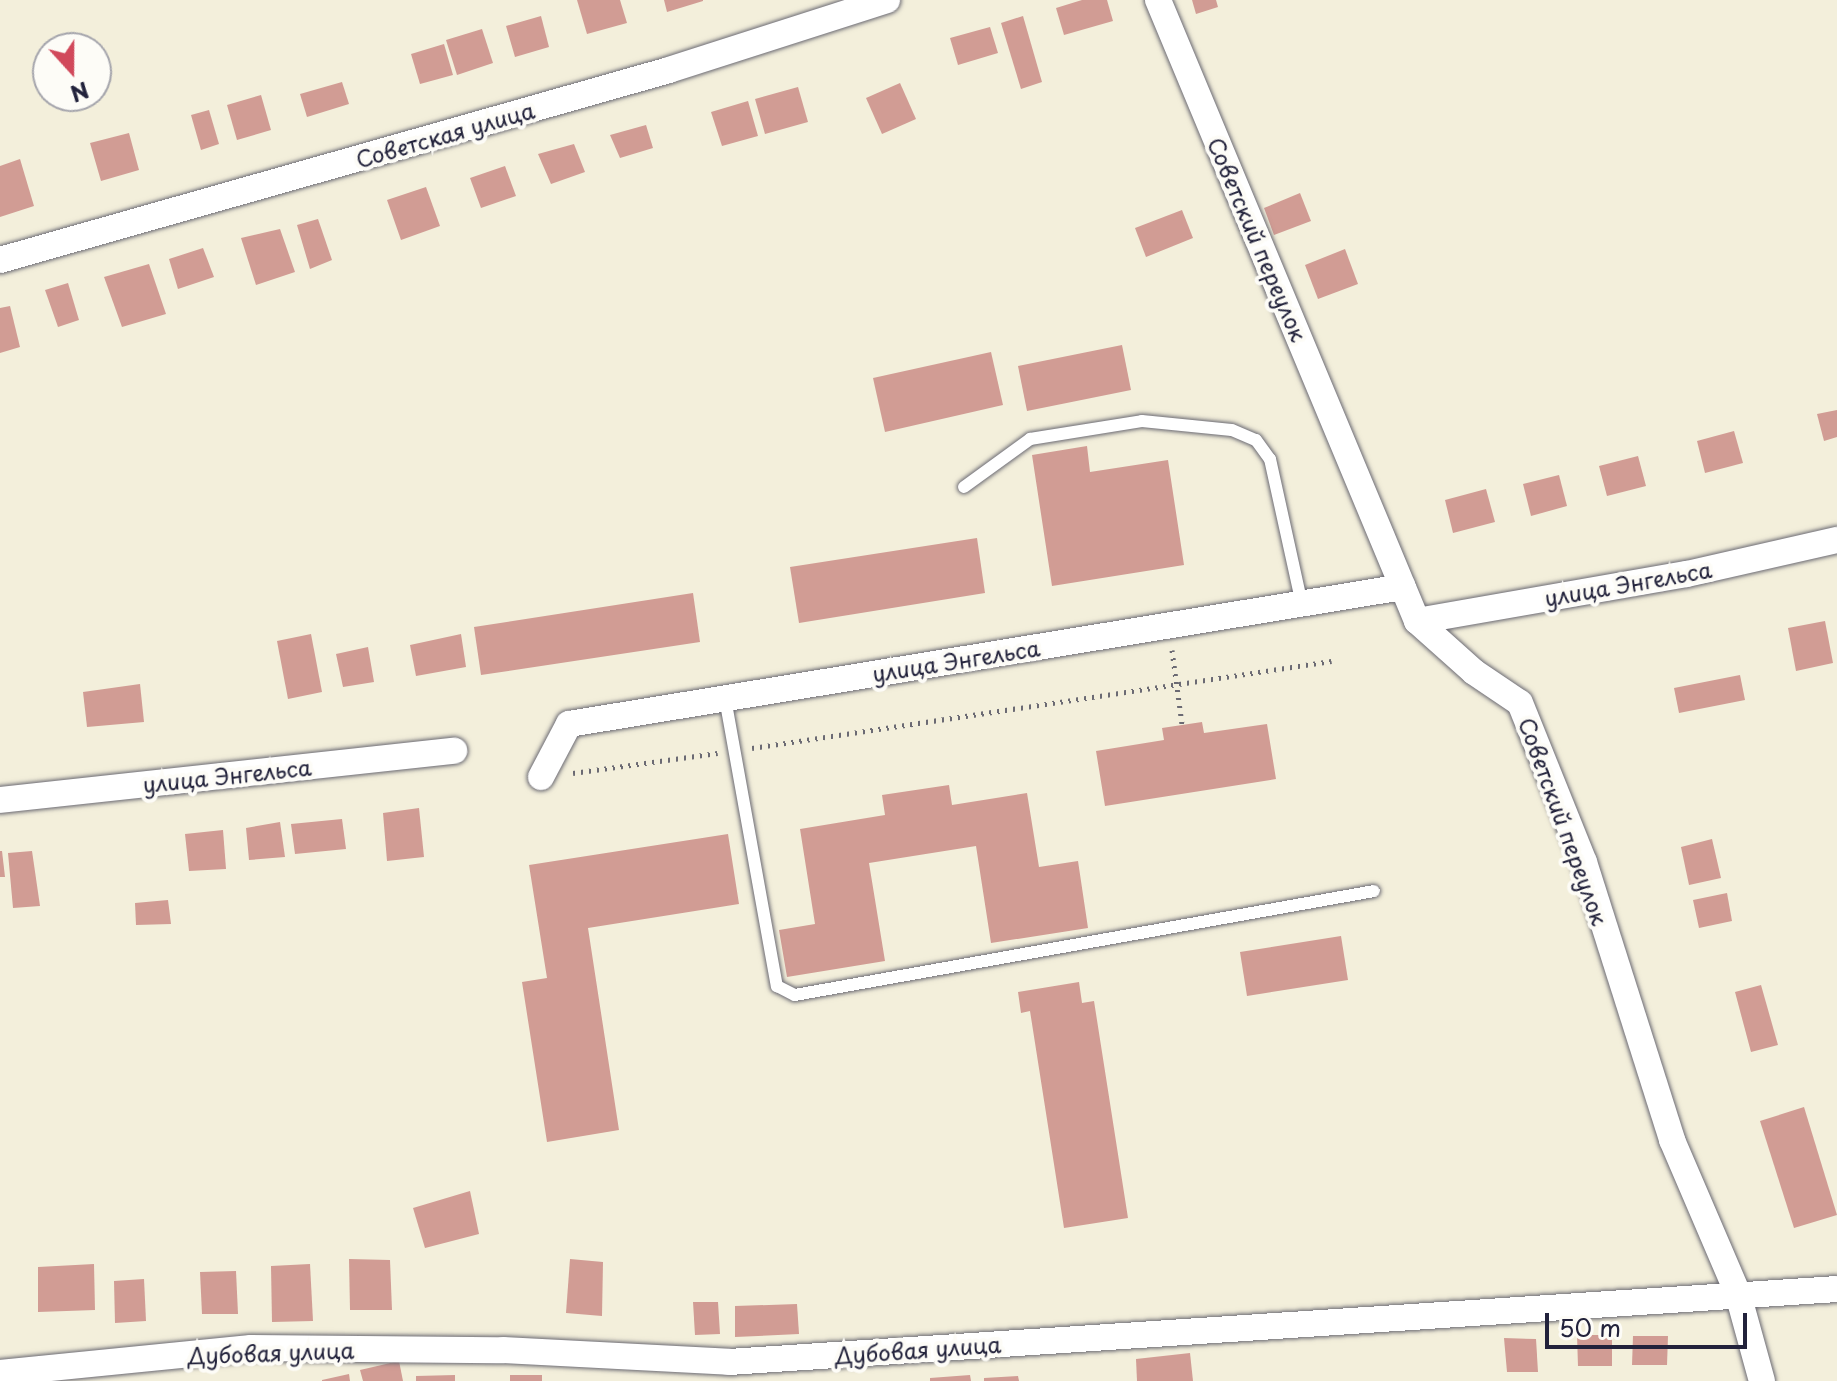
<!DOCTYPE html>
<html>
<head>
<meta charset="utf-8">
<style>
	body { margin:0 }
	#map { position:relative; width:1837px; height:1381px; overflow:hidden; background:#f3efdb; font-family:"Playpen Sans",sans-serif }
	div>[style] { position:absolute }
	.building>* { inset:0; background:#d19c94 }
	.path>* { height:5px; margin-top:-2.5px; transform-origin:0; background:repeating-linear-gradient(90deg,#6b6a73 0 2px,transparent 0 8px) }
	.roads { filter:drop-shadow(0 0 2px #6b6a73) drop-shadow(0 0 2px #6b6a73) }
	.service>* { height:12px; margin:-6px; padding:0 6px; transform-origin:6px; border-radius:6px; background:#fff }
	.minor>* { height:26px; margin:-13px; padding:0 13px; transform-origin:13px; border-radius:13px; background:#fff }
	span { translate:-50% -50%; white-space:nowrap; text-align:center; line-height:1.15; -webkit-text-stroke:8px #fdfcf7; paint-order:stroke }
	.street-label { font-size:22px; color:#22223b }
	.north { position:absolute; left:32px; top:32px; width:80px; height:80px; box-sizing:border-box; background:#fdfcf7; border:2px solid #a5a5ac; border-radius:50%; rotate:159deg; font-size:22px; font-weight:700; line-height:32px; text-align:center; color:#22223b }
	.north::after { content:''; display:block; margin:auto; width:28px; height:36px; background:#d1495b; clip-path:polygon(50% 0,100% 100%,50% 72%,0 100%) }
	.scale { position:absolute; left:1545px; top:1313px; width:202px; height:36px; box-sizing:border-box; border:4px solid #22223b; border-top:0; padding-left:10px; font-size:24px; line-height:28px; white-space:nowrap; color:#22223b; -webkit-text-stroke:6px #fdfcf7; paint-order:stroke }
</style>
</head>
<body>
<div id="map">
	<div class="building">
		<i style="clip-path:polygon(577px 0,620px 0,627px 23px,587px 34px)"></i>
		<i style="clip-path:polygon(664px 0,703px 0,703px 1px,667px 12px)"></i>
		<i style="clip-path:polygon(1082px 0,1107px 0,1113px 21px,1064px 35px,1056px 8px)"></i>
		<i style="clip-path:polygon(1192px 0,1216px 0,1218px 7px,1196px 14px)"></i>
		<i style="clip-path:polygon(541px 16px,549px 47px,515px 57px,506px 26px)"></i>
		<i style="clip-path:polygon(1023px 16px,1042px 82px,1021px 89px,1001px 23px)"></i>
		<i style="clip-path:polygon(990px 27px,998px 53px,958px 65px,950px 38px)"></i>
		<i style="clip-path:polygon(482px 29px,493px 63px,457px 75px,446px 40px)"></i>
		<i style="clip-path:polygon(444px 44px,453px 75px,420px 84px,411px 54px)"></i>
		<i style="clip-path:polygon(342px 82px,349px 104px,307px 117px,300px 94px)"></i>
		<i style="clip-path:polygon(900px 83px,916px 119px,882px 134px,866px 98px)"></i>
		<i style="clip-path:polygon(798px 87px,808px 122px,765px 134px,755px 99px)"></i>
		<i style="clip-path:polygon(261px 95px,271px 130px,237px 140px,227px 105px)"></i>
		<i style="clip-path:polygon(748px 101px,758px 136px,722px 146px,711px 112px)"></i>
		<i style="clip-path:polygon(209px 110px,219px 144px,201px 150px,191px 115px)"></i>
		<i style="clip-path:polygon(646px 125px,653px 148px,620px 158px,610px 135px)"></i>
		<i style="clip-path:polygon(129px 133px,139px 170px,101px 181px,90px 143px)"></i>
		<i style="clip-path:polygon(574px 144px,585px 172px,551px 184px,538px 154px)"></i>
		<i style="clip-path:polygon(20px 159px,34px 206px,0 217px,0 166px)"></i>
		<i style="clip-path:polygon(505px 166px,516px 196px,481px 208px,470px 178px)"></i>
		<i style="clip-path:polygon(426px 187px,440px 226px,401px 240px,387px 200px)"></i>
		<i style="clip-path:polygon(1300px 193px,1311px 221px,1274px 235px,1264px 208px)"></i>
		<i style="clip-path:polygon(1182px 210px,1193px 238px,1146px 257px,1135px 228px)"></i>
		<i style="clip-path:polygon(318px 219px,332px 260px,310px 269px,297px 225px)"></i>
		<i style="clip-path:polygon(280px 229px,295px 272px,256px 285px,241px 238px)"></i>
		<i style="clip-path:polygon(203px 248px,214px 277px,178px 289px,169px 259px)"></i>
		<i style="clip-path:polygon(1345px 249px,1358px 284px,1318px 299px,1305px 265px)"></i>
		<i style="clip-path:polygon(149px 264px,166px 314px,122px 327px,104px 277px)"></i>
		<i style="clip-path:polygon(68px 283px,79px 320px,58px 327px,45px 290px)"></i>
		<i style="clip-path:polygon(10px 306px,20px 347px,0 353px,0 308px)"></i>
		<i style="clip-path:polygon(1122px 345px,1131px 390px,1027px 411px,1018px 366px)"></i>
		<i style="clip-path:polygon(991px 352px,1003px 405px,885px 432px,873px 378px)"></i>
		<i style="clip-path:polygon(1837px 410px,1837px 437px,1824px 441px,1817px 414px)"></i>
		<i style="clip-path:polygon(1734px 431px,1743px 463px,1705px 473px,1697px 441px)"></i>
		<i style="clip-path:polygon(1087px 446px,1090px 472px,1168px 460px,1184px 565px,1052px 586px,1032px 455px)"></i>
		<i style="clip-path:polygon(1638px 456px,1646px 486px,1607px 496px,1599px 466px)"></i>
		<i style="clip-path:polygon(1559px 475px,1567px 506px,1531px 516px,1523px 484px)"></i>
		<i style="clip-path:polygon(1486px 489px,1495px 522px,1453px 533px,1445px 500px)"></i>
		<i style="clip-path:polygon(977px 538px,985px 593px,799px 623px,790px 567px)"></i>
		<i style="clip-path:polygon(693px 593px,700px 642px,481px 675px,474px 627px)"></i>
		<i style="clip-path:polygon(1825px 621px,1833px 663px,1796px 671px,1788px 628px)"></i>
		<i style="clip-path:polygon(311px 634px,322px 692px,288px 699px,277px 641px)"></i>
		<i style="clip-path:polygon(461px 634px,466px 667px,416px 676px,410px 645px)"></i>
		<i style="clip-path:polygon(368px 647px,374px 682px,343px 687px,336px 654px)"></i>
		<i style="clip-path:polygon(1740px 675px,1745px 700px,1679px 713px,1674px 688px)"></i>
		<i style="clip-path:polygon(140px 684px,144px 722px,87px 727px,83px 692px)"></i>
		<i style="clip-path:polygon(1202px 722px,1204px 733px,1267px 724px,1276px 779px,1105px 806px,1096px 751px,1164px 740px,1162px 728px)"></i>
		<i style="clip-path:polygon(949px 785px,952px 805px,1027px 793px,1039px 867px,1078px 861px,1088px 928px,991px 943px,976px 846px,869px 863px,885px 961px,787px 977px,779px 930px,815px 924px,800px 829px,885px 815px,882px 795px)"></i>
		<i style="clip-path:polygon(419px 808px,424px 857px,387px 861px,383px 813px)"></i>
		<i style="clip-path:polygon(342px 819px,346px 849px,295px 854px,291px 824px)"></i>
		<i style="clip-path:polygon(280px 822px,285px 857px,249px 860px,246px 828px)"></i>
		<i style="clip-path:polygon(223px 830px,226px 869px,189px 871px,185px 834px)"></i>
		<i style="clip-path:polygon(728px 834px,739px 904px,588px 928px,619px 1130px,547px 1142px,522px 982px,547px 978px,529px 865px)"></i>
		<i style="clip-path:polygon(1712px 839px,1721px 878px,1689px 885px,1681px 847px)"></i>
		<i style="clip-path:polygon(0 851px,2px 851px,5px 877px,0 877px)"></i>
		<i style="clip-path:polygon(32px 851px,40px 906px,13px 908px,8px 853px)"></i>
		<i style="clip-path:polygon(1727px 893px,1732px 921px,1699px 928px,1693px 900px)"></i>
		<i style="clip-path:polygon(168px 900px,171px 924px,136px 925px,135px 903px)"></i>
		<i style="clip-path:polygon(1341px 936px,1348px 980px,1247px 996px,1240px 952px)"></i>
		<i style="clip-path:polygon(1079px 982px,1082px 1003px,1094px 1001px,1128px 1218px,1064px 1228px,1030px 1011px,1021px 1013px,1018px 992px)"></i>
		<i style="clip-path:polygon(1761px 985px,1778px 1045px,1751px 1052px,1735px 992px)"></i>
		<i style="clip-path:polygon(1804px 1107px,1837px 1215px,1794px 1228px,1760px 1121px)"></i>
		<i style="clip-path:polygon(470px 1191px,479px 1234px,425px 1248px,413px 1208px)"></i>
		<i style="clip-path:polygon(349px 1259px,390px 1260px,392px 1310px,350px 1310px)"></i>
		<i style="clip-path:polygon(570px 1259px,603px 1262px,602px 1316px,566px 1313px)"></i>
		<i style="clip-path:polygon(94px 1264px,95px 1310px,38px 1312px,38px 1267px)"></i>
		<i style="clip-path:polygon(310px 1264px,313px 1321px,272px 1322px,271px 1266px)"></i>
		<i style="clip-path:polygon(236px 1271px,238px 1314px,202px 1314px,200px 1272px)"></i>
		<i style="clip-path:polygon(144px 1279px,146px 1321px,115px 1323px,114px 1281px)"></i>
		<i style="clip-path:polygon(693px 1302px,718px 1302px,720px 1334px,695px 1335px)"></i>
		<i style="clip-path:polygon(797px 1304px,799px 1334px,735px 1337px,735px 1306px)"></i>
		<i style="clip-path:polygon(1577px 1335px,1612px 1335px,1612px 1366px,1578px 1366px)"></i>
		<i style="clip-path:polygon(1633px 1336px,1668px 1336px,1667px 1365px,1632px 1365px)"></i>
		<i style="clip-path:polygon(1504px 1338px,1536px 1339px,1538px 1372px,1507px 1372px)"></i>
		<i style="clip-path:polygon(1190px 1353px,1193px 1381px,1137px 1381px,1136px 1359px)"></i>
		<i style="clip-path:polygon(399px 1361px,403px 1381px,363px 1381px,360px 1370px)"></i>
		<i style="clip-path:polygon(349px 1374px,350px 1381px,322px 1381px,322px 1380px)"></i>
		<i style="clip-path:polygon(455px 1375px,455px 1381px,416px 1381px,416px 1376px)"></i>
		<i style="clip-path:polygon(510px 1375px,542px 1375px,542px 1381px,510px 1381px)"></i>
		<i style="clip-path:polygon(970px 1375px,971px 1381px,930px 1381px,930px 1378px)"></i>
		<i style="clip-path:polygon(1018px 1376px,1019px 1381px,984px 1381px,984px 1378px)"></i>
	</div>
	<div class="path">
		<i style="left:1172px;top:650px;width:75px;rotate:82.3deg"></i>
		<i style="left:752px;top:748px;width:586px;rotate:-8.53deg"></i>
		<i style="left:573px;top:773px;width:146px;rotate:-7.9deg"></i>
	</div>
	<div class="roads">
		<div class="service">
			<i style="left:964px;top:487px;width:82px;rotate:-36deg"></i>
			<i style="left:1030px;top:439px;width:113px;rotate:-9.1deg"></i>
			<i style="left:1142px;top:421px;width:90px;rotate:5.7deg"></i>
			<i style="left:1232px;top:430px;width:26px;rotate:23deg"></i>
			<i style="left:1256px;top:440px;width:24px;rotate:54deg"></i>
			<i style="left:1270px;top:459px;width:148px;rotate:77.6deg"></i>
			<i style="left:725px;top:698px;width:293px;rotate:79.8deg"></i>
			<i style="left:777px;top:986px;width:20px;rotate:27deg"></i>
			<i style="left:795px;top:995px;width:588px;rotate:-10.18deg"></i>
		</div>
		<div class="minor">
			<i style="left:1158px;top:0;width:673px;rotate:67.36deg"></i>
			<i style="left:1417px;top:621px;width:76px;rotate:41.8deg"></i>
			<i style="left:1474px;top:672px;width:55px;rotate:34deg"></i>
			<i style="left:1520px;top:703px;width:171px;rotate:68.1deg"></i>
			<i style="left:1584px;top:862px;width:292px;rotate:72.4deg"></i>
			<i style="left:1672px;top:1140px;width:168px;rotate:66.8deg"></i>
			<i style="left:1738px;top:1294px;width:90px;rotate:74.6deg"></i>
			<i style="left:0;top:260px;width:695px;rotate:-15.85deg"></i>
			<i style="left:669px;top:70px;width:229px;rotate:-17.8deg"></i>
			<i style="left:1417px;top:621px;width:274px;rotate:-9.9deg"></i>
			<i style="left:1687px;top:574px;width:154px;rotate:-12.8deg"></i>
			<i style="left:541px;top:777px;width:60px;rotate:-62.2deg"></i>
			<i style="left:569px;top:724px;width:845px;rotate:-9.33deg"></i>
			<i style="left:0;top:800px;width:457px;rotate:-6.2deg"></i>
			<i style="left:0;top:1373px;width:252px;rotate:-5.7deg"></i>
			<i style="left:251px;top:1348px;width:252px;rotate:0.5deg"></i>
			<i style="left:503px;top:1350px;width:226px;rotate:3deg"></i>
			<i style="left:729px;top:1362px;width:1110px;rotate:-3.77deg"></i>
		</div>
	</div>
	<div class="street-label">
		<span style="left:445px;top:134px;rotate:-16deg">Советская улица</span>
		<span style="left:1258px;top:239px;rotate:67deg">Советский переулок</span>
		<span style="left:1628px;top:583px;rotate:-10deg">улица Энгельса</span>
		<span style="left:956px;top:660px;rotate:-9deg">улица Энгельса</span>
		<span style="left:227px;top:775px;rotate:-6deg">улица Энгельса</span>
		<span style="left:1564px;top:821px;rotate:70deg">Советский переулок</span>
		<span style="left:918px;top:1349px;rotate:-4deg">Дубовая улица</span>
		<span style="left:271px;top:1352px;rotate:-2deg">Дубовая улица</span>
	</div>
	<div class="north">N</div>
	<div class="scale">50 m</div>
</div>
</body>
</html>
